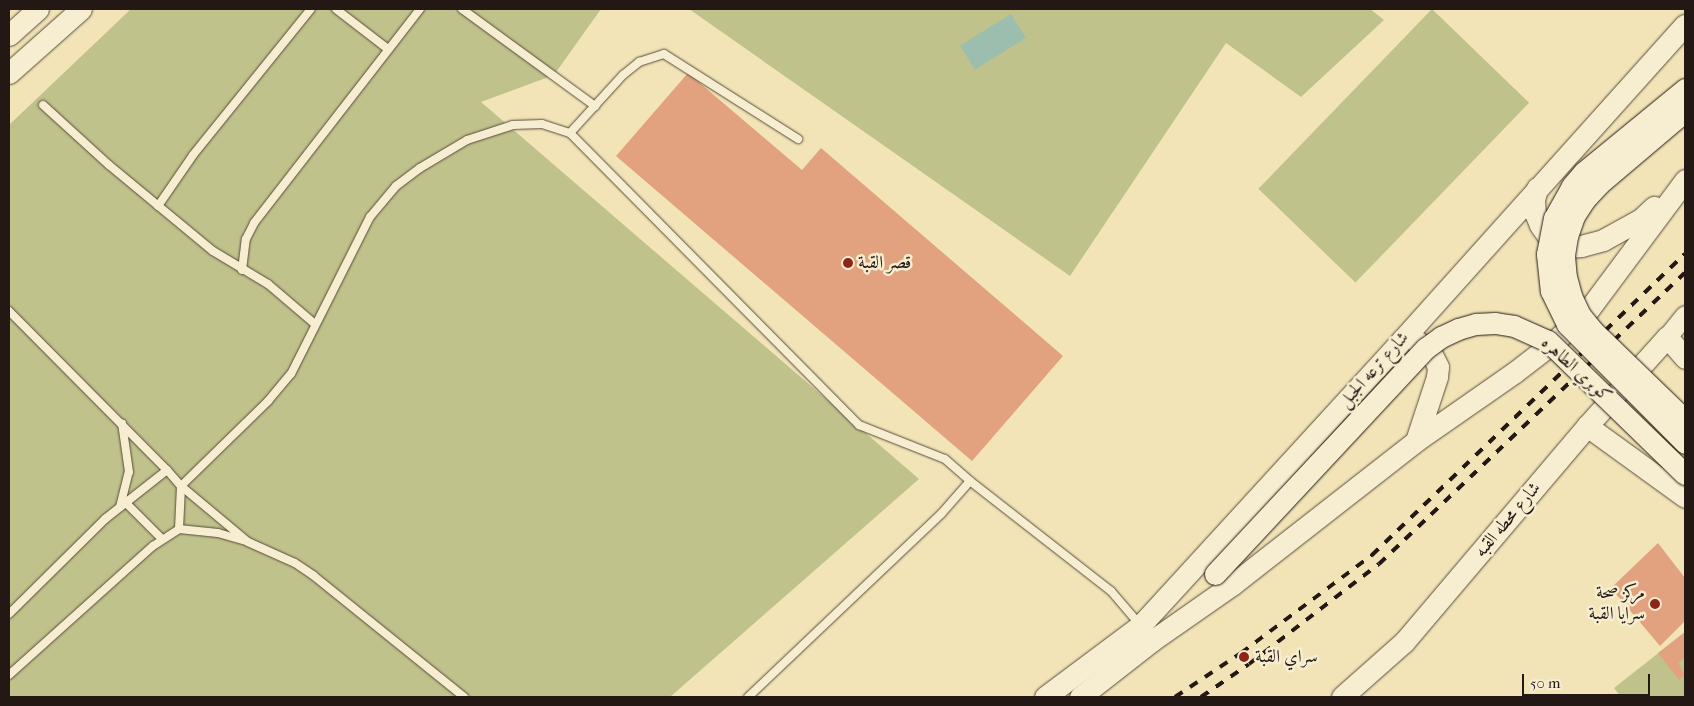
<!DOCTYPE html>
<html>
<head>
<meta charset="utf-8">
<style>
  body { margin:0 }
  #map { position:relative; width:1694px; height:706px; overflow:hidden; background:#f2e4b6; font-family:"IM FELL French Canon",Amiri,serif }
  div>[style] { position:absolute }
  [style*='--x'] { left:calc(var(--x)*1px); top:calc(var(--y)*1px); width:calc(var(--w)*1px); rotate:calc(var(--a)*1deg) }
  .green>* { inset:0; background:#bfc28b; transform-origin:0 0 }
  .water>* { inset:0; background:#9bbeaf; transform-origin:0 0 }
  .building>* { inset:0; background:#e2a17f }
  .roads { filter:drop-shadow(0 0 1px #584b3c) drop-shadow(0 0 1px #584b3c) }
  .service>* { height:8px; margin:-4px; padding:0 4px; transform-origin:4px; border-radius:4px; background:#f7edd0 }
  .tertiary>* { height:19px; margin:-9.5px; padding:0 9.5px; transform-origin:9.5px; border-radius:9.5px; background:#f7edd0 }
  .secondary>* { height:21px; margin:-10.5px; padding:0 10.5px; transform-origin:10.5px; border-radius:10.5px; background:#f7edd0 }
  .rail>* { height:4px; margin-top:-2px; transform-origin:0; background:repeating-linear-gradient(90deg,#241814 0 9px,transparent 0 18px) }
  .bridges { filter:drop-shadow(0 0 1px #241814) drop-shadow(0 0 1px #241814) }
  .secondary-bridge>* { height:21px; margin:-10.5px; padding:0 10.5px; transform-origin:10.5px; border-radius:10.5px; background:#f7edd0 }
  .dots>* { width:14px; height:14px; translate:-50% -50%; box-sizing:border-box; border:2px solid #f7edd0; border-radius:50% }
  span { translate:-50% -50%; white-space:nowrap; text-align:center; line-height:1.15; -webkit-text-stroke:5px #f7edd0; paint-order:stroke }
  .poi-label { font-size:18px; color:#241814 }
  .left { translate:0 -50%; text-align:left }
  .right { translate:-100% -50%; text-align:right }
  .street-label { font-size:18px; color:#241814 }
  .frame { position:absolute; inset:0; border:10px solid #241814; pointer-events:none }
  .scale { position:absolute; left:1522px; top:674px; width:128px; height:22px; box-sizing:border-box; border:2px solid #241814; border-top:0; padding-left:6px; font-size:15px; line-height:18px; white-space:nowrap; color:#241814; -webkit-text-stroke:4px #f7edd0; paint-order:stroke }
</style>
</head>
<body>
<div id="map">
  <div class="green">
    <div style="clip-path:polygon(131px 9px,601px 9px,554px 75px,481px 102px,919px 479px,670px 697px,9px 697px,9px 125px)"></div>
    <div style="clip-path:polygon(689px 9px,1370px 9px,1384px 20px,1301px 97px,1226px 43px,1070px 276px)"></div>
    <div style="left:1432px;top:9px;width:135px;height:250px;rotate:44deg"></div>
    <div style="clip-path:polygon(1685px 632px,1685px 697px,1621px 697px,1614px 688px)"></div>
  </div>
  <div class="water">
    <div style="left:1011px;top:14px;width:28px;height:60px;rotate:58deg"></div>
  </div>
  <div class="building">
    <div style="clip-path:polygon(688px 73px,802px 170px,821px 148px,1063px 356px,972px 461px,616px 156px)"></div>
    <div style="clip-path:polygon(1658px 543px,1685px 578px,1685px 621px,1660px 646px,1611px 588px)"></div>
    <div style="clip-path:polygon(1685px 632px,1685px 657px,1678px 663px,1685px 675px,1679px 680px,1658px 653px)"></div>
  </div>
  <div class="roads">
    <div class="service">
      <div style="--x:336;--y:9;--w:66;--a:37.6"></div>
      <div style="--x:462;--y:9;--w:165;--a:36.1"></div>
      <div style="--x:43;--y:105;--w:89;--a:42.3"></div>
      <div style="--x:109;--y:165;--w:135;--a:39.6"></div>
      <div style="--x:213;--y:251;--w:64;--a:31"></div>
      <div style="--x:268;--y:284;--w:62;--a:40.4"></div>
      <div style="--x:570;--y:133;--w:79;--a:-47.6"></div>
      <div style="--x:623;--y:75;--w:21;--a:-39"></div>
      <div style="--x:639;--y:62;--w:26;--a:-18"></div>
      <div style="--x:664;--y:54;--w:159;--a:32.4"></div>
      <div style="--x:158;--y:206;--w:62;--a:-55.5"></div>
      <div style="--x:193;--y:155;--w:188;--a:-51.1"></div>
      <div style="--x:242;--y:270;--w:31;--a:-83"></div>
      <div style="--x:246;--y:239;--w:18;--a:-63"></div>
      <div style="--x:254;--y:223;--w:271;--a:-52.2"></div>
      <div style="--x:9;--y:311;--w:224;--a:45.2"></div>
      <div style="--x:167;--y:470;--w:21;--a:49"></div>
      <div style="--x:181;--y:486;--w:87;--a:39.9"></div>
      <div style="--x:248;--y:542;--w:51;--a:24.1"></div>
      <div style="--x:295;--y:563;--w:23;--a:34"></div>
      <div style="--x:314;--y:576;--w:193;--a:38.9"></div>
      <div style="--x:970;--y:481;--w:179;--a:38"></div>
      <div style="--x:1111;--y:591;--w:45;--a:49.5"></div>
      <div style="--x:125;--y:502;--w:52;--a:45"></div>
      <div style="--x:120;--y:507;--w:36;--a:-76"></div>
      <div style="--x:129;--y:472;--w:49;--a:-98.1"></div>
      <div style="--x:179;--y:529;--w:43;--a:-87.3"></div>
      <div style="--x:181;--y:486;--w:122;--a:-44.3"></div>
      <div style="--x:268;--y:401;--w:35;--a:-50"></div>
      <div style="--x:291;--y:374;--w:176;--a:-63.3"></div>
      <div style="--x:370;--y:217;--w:40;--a:-50"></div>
      <div style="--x:396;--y:186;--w:30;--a:-37"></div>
      <div style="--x:420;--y:168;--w:55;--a:-30.8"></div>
      <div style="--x:467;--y:140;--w:48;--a:-18.1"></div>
      <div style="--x:513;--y:125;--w:29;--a:-2"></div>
      <div style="--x:542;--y:124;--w:29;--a:18"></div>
      <div style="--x:570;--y:133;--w:411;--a:45.3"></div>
      <div style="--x:859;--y:425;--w:92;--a:21.6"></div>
      <div style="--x:945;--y:459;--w:33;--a:41"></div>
      <div style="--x:970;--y:481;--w:44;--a:131.3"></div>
      <div style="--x:941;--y:514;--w:266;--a:136.5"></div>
      <div style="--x:9;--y:614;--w:135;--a:-44.7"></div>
      <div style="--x:105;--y:519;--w:79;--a:-38.3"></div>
      <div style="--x:9;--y:675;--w:193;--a:-41.9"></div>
      <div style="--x:153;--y:546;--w:31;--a:-33"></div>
      <div style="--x:179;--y:529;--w:39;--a:6"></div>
      <div style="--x:218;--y:533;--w:29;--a:16"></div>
    </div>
    <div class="tertiary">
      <div style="--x:1667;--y:337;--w:28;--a:-51"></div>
    </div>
    <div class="secondary">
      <div style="--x:9;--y:35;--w:39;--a:-42"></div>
      <div style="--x:9;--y:73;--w:96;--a:-41.6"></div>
      <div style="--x:1537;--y:188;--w:12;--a:104"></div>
      <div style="--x:1534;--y:200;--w:13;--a:86"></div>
      <div style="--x:1535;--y:213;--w:13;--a:67"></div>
      <div style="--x:1540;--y:225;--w:12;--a:55"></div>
      <div style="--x:1547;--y:235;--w:13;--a:32"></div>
      <div style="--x:1558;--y:242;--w:13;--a:23"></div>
      <div style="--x:1570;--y:247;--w:11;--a:-5"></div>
      <div style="--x:1581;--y:246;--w:23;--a:-15"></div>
      <div style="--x:1603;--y:240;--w:43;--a:-28.9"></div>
      <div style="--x:1641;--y:219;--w:18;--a:-43"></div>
      <div style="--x:1413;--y:339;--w:19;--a:32"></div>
      <div style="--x:1429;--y:349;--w:20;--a:63"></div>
      <div style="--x:1438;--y:367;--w:10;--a:96"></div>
      <div style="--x:1437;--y:377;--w:67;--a:108.2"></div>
      <div style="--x:1587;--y:426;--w:121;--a:35.9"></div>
      <div style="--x:1045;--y:697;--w:119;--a:-36.8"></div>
      <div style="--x:1140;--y:626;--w:389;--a:-47.5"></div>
      <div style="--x:1403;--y:339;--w:422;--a:-48.1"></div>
      <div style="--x:1080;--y:697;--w:93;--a:-38"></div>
      <div style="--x:1153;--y:640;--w:98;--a:-35"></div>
      <div style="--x:1233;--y:584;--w:232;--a:-38"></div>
      <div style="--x:1416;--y:441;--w:121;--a:-34.9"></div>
      <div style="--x:1515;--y:372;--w:49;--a:-37.6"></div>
      <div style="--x:1554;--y:342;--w:48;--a:-43.3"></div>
      <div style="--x:1589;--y:309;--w:161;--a:-53.3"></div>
      <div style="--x:1342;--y:697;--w:83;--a:-41.6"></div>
      <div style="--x:1404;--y:642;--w:283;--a:-49.7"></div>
      <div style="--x:1587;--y:426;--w:120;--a:-48"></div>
      <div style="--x:1667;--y:337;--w:28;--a:49"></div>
    </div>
  </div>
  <div class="rail">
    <div style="--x:1175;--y:697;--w:79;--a:-33.7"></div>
    <div style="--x:1241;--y:653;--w:164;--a:-36.8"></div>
    <div style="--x:1372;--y:555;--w:434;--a:-43.9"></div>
    <div style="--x:1201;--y:697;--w:58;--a:-34.5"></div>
    <div style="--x:1249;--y:664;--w:164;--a:-37.6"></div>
    <div style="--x:1379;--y:564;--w:422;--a:-43.6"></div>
  </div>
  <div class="bridges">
    <div class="secondary-bridge">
      <div style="--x:1685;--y:89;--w:131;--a:140.6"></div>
      <div style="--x:1584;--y:172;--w:18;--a:131"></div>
      <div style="--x:1572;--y:186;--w:37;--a:119"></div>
      <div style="--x:1554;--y:218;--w:37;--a:101"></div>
      <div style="--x:1547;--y:254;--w:37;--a:84"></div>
      <div style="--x:1551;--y:291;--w:37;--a:64"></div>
      <div style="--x:1567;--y:324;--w:168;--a:45.2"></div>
      <div style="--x:1685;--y:111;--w:113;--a:139.7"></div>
      <div style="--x:1599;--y:184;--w:21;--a:133"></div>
      <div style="--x:1585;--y:199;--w:20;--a:123"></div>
      <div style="--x:1574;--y:216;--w:21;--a:109"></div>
      <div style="--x:1567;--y:236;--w:20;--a:99"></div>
      <div style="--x:1564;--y:256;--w:21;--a:85"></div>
      <div style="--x:1566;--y:277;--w:20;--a:75"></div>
      <div style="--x:1571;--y:296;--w:21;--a:65"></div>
      <div style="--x:1580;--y:315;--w:21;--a:51"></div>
      <div style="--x:1593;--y:331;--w:128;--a:44.1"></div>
      <div style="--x:1215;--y:574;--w:309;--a:-47"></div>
      <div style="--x:1426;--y:348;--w:19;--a:-36"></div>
      <div style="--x:1441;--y:337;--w:19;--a:-25"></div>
      <div style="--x:1458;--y:329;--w:19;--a:-16"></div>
      <div style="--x:1476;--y:324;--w:19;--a:-3"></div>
      <div style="--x:1495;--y:323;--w:19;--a:9"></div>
      <div style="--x:1514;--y:326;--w:37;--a:24"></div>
      <div style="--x:1548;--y:341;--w:191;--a:44.2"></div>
    </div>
  </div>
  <div class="dots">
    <div style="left:848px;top:263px;background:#8f2418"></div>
    <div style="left:1655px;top:604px;background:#8f2418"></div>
    <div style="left:1244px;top:657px;background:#8f2418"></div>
  </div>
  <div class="poi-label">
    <span class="left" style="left:858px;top:263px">قصر القبة</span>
    <span class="right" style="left:1645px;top:604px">مركز صحة<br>سرايا القبة</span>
    <span class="left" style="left:1255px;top:657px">سراي القبة</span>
  </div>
  <div class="street-label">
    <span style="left:1374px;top:370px;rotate:-48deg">شارع ترعه الجبل</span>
    <span style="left:1576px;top:370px;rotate:42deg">كوبري الطاهره</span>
    <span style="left:1508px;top:520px;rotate:-50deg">شارع محطه القبه</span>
  </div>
  <div class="frame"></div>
  <div class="scale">50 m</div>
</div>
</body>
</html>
